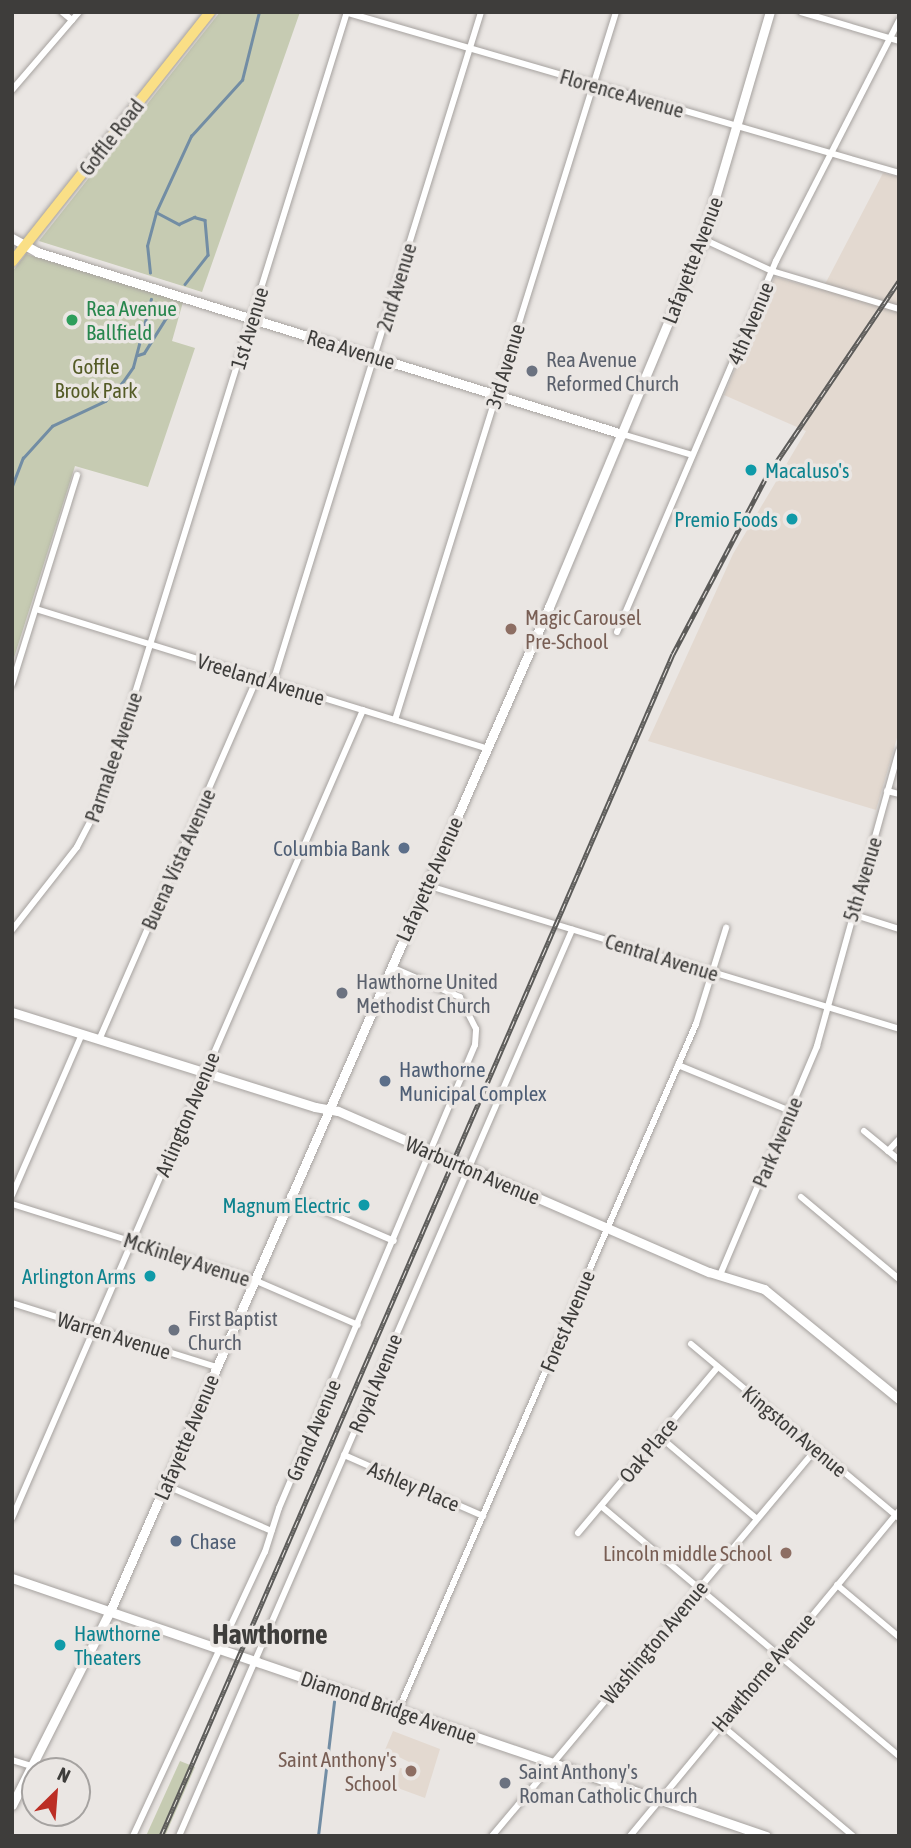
<!DOCTYPE html>
<html>
<head>
<meta charset="utf-8">
<style>
  body { margin:0 }
  #map { position:relative; width:911px; height:1848px; overflow:hidden; background:#eae6e3; font-family:"Asap Condensed",sans-serif }
  div>[style] { position:absolute }
  [style*='--x'] { left:calc(var(--x)*1px); top:calc(var(--y)*1px); width:calc(var(--w)*1px); rotate:calc(var(--a)*1deg) }
  .built>* { inset:0; background:#e3d9d0 }
  .green>* { inset:0; background:#c6cbb2 }
  .stream>* { height:2.5px; margin:-1.25px; padding:0 1.25px; transform-origin:1.25px; border-radius:1.25px; background:#728da4 }
  .roads { filter:drop-shadow(0 0 2px #a6a29f) drop-shadow(0 0 2px #a6a29f) }
  .street>* { height:6px; margin:-3px; padding:0 3px; transform-origin:3px; border-radius:3px; background:#fff }
  .secondary>* { height:9px; margin:-4.5px; padding:0 4.5px; transform-origin:4.5px; border-radius:4.5px; background:#fff }
  .primary>* { height:10px; margin:-5px; padding:0 5px; transform-origin:5px; border-radius:5px; background:#fadf86 }
  .rail>* { height:5px; margin-top:-2.5px; transform-origin:0; background:repeating-linear-gradient(90deg,#eae6e3 0 8px,#5c5b59 0 16px); box-sizing:border-box; border-block:2px solid #5c5b59 }
  .dots>* { width:19px; height:19px; translate:-50% -50%; box-sizing:border-box; border:4px solid #eae6e3; border-radius:50% }
  span { translate:-50% -50%; white-space:nowrap; text-align:center; line-height:1.15; -webkit-text-stroke:7px #eae6e3; paint-order:stroke }
  .street-label { font-size:21px; color:#3e3d3b }
  .leisure-label { font-size:21px; color:#27864d }
  .left { translate:0 -50%; text-align:left }
  .worship-label { font-size:21px; color:#5b616d }
  .park-label { font-size:21px; color:#545b26 }
  .culture-label { font-size:21px; color:#0d838f }
  .right { translate:-100% -50%; text-align:right }
  .education-label { font-size:21px; color:#785e54 }
  .service-label { font-size:21px; color:#4e5e75 }
  .district-label { font-size:28px; color:#3e3d3b; font-weight:700 }
  .frame { position:absolute; inset:0; border:14px solid #3e3d3b; pointer-events:none }
  .north { position:absolute; left:21px; top:1757px; width:70px; height:70px; box-sizing:border-box; background:#eae6e3; border:2px solid #a5a2a0; border-radius:50%; rotate:25deg; font-size:19px; font-weight:700; line-height:28px; text-align:center; color:#3e3d3b }
  .north::after { content:''; display:block; margin:auto; width:24px; height:32px; background:#bc2e25; clip-path:polygon(50% 0,100% 100%,50% 72%,0 100%) }
</style>
</head>
<body>
<div id="map">
  <div class="built">
    <div style="clip-path:polygon(883px 173px,899px 177px,899px 731px,876px 810px,648px 741px,733px 554px,806px 431px,724px 395px,775px 277px,822px 290px)"></div>
    <div style="clip-path:polygon(393px 1731px,440px 1749px,425px 1798px,395px 1787px,400px 1768px,405px 1769px,409px 1762px,385px 1750px)"></div>
  </div>
  <div class="green">
    <div style="clip-path:polygon(220px 12px,300px 12px,202px 292px,39px 241px)"></div>
    <div style="clip-path:polygon(26px 254px,183px 302px,172px 341px,195px 348px,148px 487px,75px 466px,12px 664px,12px 272px)"></div>
    <div style="clip-path:polygon(180px 1761px,195px 1767px,165px 1836px,146px 1836px)"></div>
  </div>
  <div class="stream">
    <div style="--x:156;--y:212;--w:26;--a:28"></div>
    <div style="--x:179;--y:224;--w:17;--a:-25"></div>
    <div style="--x:194;--y:217;--w:11;--a:15"></div>
    <div style="--x:205;--y:220;--w:35;--a:85"></div>
    <div style="--x:208;--y:255;--w:37;--a:128"></div>
    <div style="--x:150;--y:273;--w:27;--a:-96"></div>
    <div style="--x:147;--y:246;--w:35;--a:-75"></div>
    <div style="--x:156;--y:212;--w:84;--a:-65.3"></div>
    <div style="--x:191;--y:136;--w:76;--a:-47.7"></div>
    <div style="--x:242;--y:80;--w:70;--a:-76"></div>
    <div style="--x:138;--y:355;--w:6;--a:-18"></div>
    <div style="--x:144;--y:353;--w:57;--a:-58"></div>
    <div style="--x:12;--y:486;--w:30;--a:-69"></div>
    <div style="--x:23;--y:458;--w:43;--a:-47.8"></div>
    <div style="--x:52;--y:426;--w:59;--a:-25.3"></div>
    <div style="--x:105;--y:401;--w:25;--a:-47"></div>
    <div style="--x:122;--y:383;--w:19;--a:-55"></div>
    <div style="--x:133;--y:367;--w:70;--a:-75.2"></div>
    <div style="--x:318;--y:1836;--w:135;--a:-83.2"></div>
  </div>
  <div class="roads">
    <div class="street">
      <div style="--x:62;--y:12;--w:13;--a:39"></div>
      <div style="--x:345;--y:12;--w:577;--a:16.2"></div>
      <div style="--x:801;--y:12;--w:102;--a:16.5"></div>
      <div style="--x:12;--y:90;--w:103;--a:-49.3"></div>
      <div style="--x:703;--y:239;--w:76;--a:24.9"></div>
      <div style="--x:772;--y:271;--w:133;--a:16.7"></div>
      <div style="--x:622;--y:434;--w:73;--a:16.7"></div>
      <div style="--x:36;--y:609;--w:472;--a:17.2"></div>
      <div style="--x:617;--y:632;--w:404;--a:-66.8"></div>
      <div style="--x:776;--y:261;--w:270;--a:-62.9"></div>
      <div style="--x:273;--y:682;--w:702;--a:-72.75"></div>
      <div style="--x:12;--y:684;--w:219;--a:-72.7"></div>
      <div style="--x:395;--y:720;--w:742;--a:-72.66"></div>
      <div style="--x:887;--y:791;--w:12;--a:14"></div>
      <div style="--x:426;--y:885;--w:494;--a:16.9"></div>
      <div style="--x:852;--y:914;--w:49;--a:17.7"></div>
      <div style="--x:12;--y:930;--w:105;--a:-51.9"></div>
      <div style="--x:77;--y:847;--w:54;--a:-62.5"></div>
      <div style="--x:102;--y:799;--w:824;--a:-72.71"></div>
      <div style="--x:99;--y:1040;--w:395;--a:-66.4"></div>
      <div style="--x:678;--y:1065;--w:121;--a:22.3"></div>
      <div style="--x:864;--y:1131;--w:45;--a:39.6"></div>
      <div style="--x:888;--y:1151;--w:16;--a:-47"></div>
      <div style="--x:12;--y:1195;--w:176;--a:-66.5"></div>
      <div style="--x:290;--y:1196;--w:113;--a:23.4"></div>
      <div style="--x:801;--y:1197;--w:128;--a:39.9"></div>
      <div style="--x:12;--y:1204;--w:254;--a:17.4"></div>
      <div style="--x:254;--y:1280;--w:113;--a:23.4"></div>
      <div style="--x:720;--y:1275;--w:249;--a:-67"></div>
      <div style="--x:817;--y:1046;--w:306;--a:-74.5"></div>
      <div style="--x:12;--y:1303;--w:214;--a:17.4"></div>
      <div style="--x:691;--y:1344;--w:271;--a:39.9"></div>
      <div style="--x:659;--y:1436;--w:128;--a:40.3"></div>
      <div style="--x:344;--y:1455;--w:152;--a:23.7"></div>
      <div style="--x:165;--y:1485;--w:116;--a:23.3"></div>
      <div style="--x:601;--y:1506;--w:389;--a:40"></div>
      <div style="--x:12;--y:1518;--w:881;--a:-66.52"></div>
      <div style="--x:578;--y:1533;--w:217;--a:-49.9"></div>
      <div style="--x:837;--y:1585;--w:81;--a:40"></div>
      <div style="--x:398;--y:1711;--w:749;--a:-66.55"></div>
      <div style="--x:696;--y:1024;--w:101;--a:-72.6"></div>
      <div style="--x:720;--y:1724;--w:174;--a:40.1"></div>
      <div style="--x:12;--y:1760;--w:21;--a:17"></div>
      <div style="--x:133;--y:1836;--w:313;--a:-65.1"></div>
      <div style="--x:265;--y:1552;--w:46;--a:-72.3"></div>
      <div style="--x:279;--y:1508;--w:503;--a:-67.06"></div>
      <div style="--x:475;--y:1045;--w:16;--a:-86"></div>
      <div style="--x:476;--y:1029;--w:36;--a:-117"></div>
      <div style="--x:460;--y:997;--w:75;--a:-156.5"></div>
      <div style="--x:179;--y:1836;--w:988;--a:-66.55"></div>
      <div style="--x:492;--y:1836;--w:505;--a:-50.06"></div>
      <div style="--x:630;--y:1836;--w:422;--a:-50.4"></div>
    </div>
    <div class="secondary">
      <div style="--x:12;--y:238;--w:29;--a:29"></div>
      <div style="--x:37;--y:252;--w:613;--a:17.28"></div>
      <div style="--x:12;--y:1012;--w:318;--a:17.4"></div>
      <div style="--x:315;--y:1107;--w:23;--a:10"></div>
      <div style="--x:338;--y:1111;--w:404;--a:23.5"></div>
      <div style="--x:709;--y:1272;--w:58;--a:17.2"></div>
      <div style="--x:764;--y:1289;--w:174;--a:39.2"></div>
      <div style="--x:12;--y:1578;--w:797;--a:18.89"></div>
      <div style="--x:12;--y:1805;--w:220;--a:-63.2"></div>
      <div style="--x:111;--y:1609;--w:1094;--a:-66.39"></div>
      <div style="--x:549;--y:607;--w:399;--a:-67.3"></div>
      <div style="--x:703;--y:239;--w:237;--a:-73.6"></div>
    </div>
    <div class="primary">
      <div style="--x:12;--y:262;--w:319;--a:-51.6"></div>
    </div>
  </div>
  <div class="rail">
    <div style="--x:161;--y:1836;--w:1288;--a:-66.58"></div>
    <div style="--x:673;--y:654;--w:201;--a:-62.2"></div>
    <div style="--x:767;--y:476;--w:235;--a:-55.9"></div>
  </div>
  <div class="dots">
    <div style="left:72px;top:320px;background:#2e9e5b"></div>
    <div style="left:532px;top:371px;background:#6b7280"></div>
    <div style="left:751px;top:470px;background:#0f9aa8"></div>
    <div style="left:792px;top:519px;background:#0f9aa8"></div>
    <div style="left:511px;top:629px;background:#8d6e63"></div>
    <div style="left:404px;top:848px;background:#5c6f8a"></div>
    <div style="left:342px;top:993px;background:#6b7280"></div>
    <div style="left:385px;top:1081px;background:#5c6f8a"></div>
    <div style="left:364px;top:1205px;background:#0f9aa8"></div>
    <div style="left:150px;top:1276px;background:#0f9aa8"></div>
    <div style="left:174px;top:1330px;background:#6b7280"></div>
    <div style="left:176px;top:1541px;background:#5c6f8a"></div>
    <div style="left:786px;top:1553px;background:#8d6e63"></div>
    <div style="left:60px;top:1645px;background:#0f9aa8"></div>
    <div style="left:411px;top:1771px;background:#8d6e63"></div>
    <div style="left:505px;top:1783px;background:#6b7280"></div>
  </div>
  <div class="street-label">
    <span style="left:622px;top:93px;rotate:16deg">Florence Avenue</span>
    <span style="left:111px;top:137px;rotate:-52deg">Goffle Road</span>
    <span style="left:692px;top:260px;rotate:-69deg">Lafayette Avenue</span>
    <span style="left:396px;top:287px;rotate:-73deg">2nd Avenue</span>
    <span style="left:750px;top:323px;rotate:-67deg">4th Avenue</span>
    <span style="left:249px;top:328px;rotate:-73deg">1st Avenue</span>
    <span style="left:351px;top:349px;rotate:17deg">Rea Avenue</span>
    <span style="left:505px;top:366px;rotate:-73deg">3rd Avenue</span>
    <span style="left:261px;top:679px;rotate:17deg">Vreeland Avenue</span>
    <span style="left:113px;top:757px;rotate:-71deg">Parmalee Avenue</span>
    <span style="left:178px;top:859px;rotate:-66deg">Buena Vista Avenue</span>
    <span style="left:429px;top:879px;rotate:-66deg">Lafayette Avenue</span>
    <span style="left:862px;top:879px;rotate:-73deg">5th Avenue</span>
    <span style="left:662px;top:957px;rotate:17deg">Central Avenue</span>
    <span style="left:187px;top:1114px;rotate:-67deg">Arlington Avenue</span>
    <span style="left:777px;top:1142px;rotate:-67deg">Park Avenue</span>
    <span style="left:473px;top:1170px;rotate:23deg">Warburton Avenue</span>
    <span style="left:187px;top:1259px;rotate:18deg">McKinley Avenue</span>
    <span style="left:567px;top:1321px;rotate:-67deg">Forest Avenue</span>
    <span style="left:114px;top:1335px;rotate:17deg">Warren Avenue</span>
    <span style="left:375px;top:1383px;rotate:-67deg">Royal Avenue</span>
    <span style="left:313px;top:1430px;rotate:-67deg">Grand Avenue</span>
    <span style="left:795px;top:1431px;rotate:40deg">Kingston Avenue</span>
    <span style="left:186px;top:1437px;rotate:-67deg">Lafayette Avenue</span>
    <span style="left:648px;top:1450px;rotate:-50deg">Oak Place</span>
    <span style="left:414px;top:1486px;rotate:23deg">Ashley Place</span>
    <span style="left:654px;top:1642px;rotate:-50deg">Washington Avenue</span>
    <span style="left:763px;top:1672px;rotate:-50deg">Hawthorne Avenue</span>
    <span style="left:389px;top:1707px;rotate:19deg">Diamond Bridge Avenue</span>
  </div>
  <div class="leisure-label">
    <span class="left" style="left:86px;top:320px">Rea Avenue<br>Ballfield</span>
  </div>
  <div class="worship-label">
    <span class="left" style="left:546px;top:371px">Rea Avenue<br>Reformed Church</span>
    <span class="left" style="left:356px;top:993px">Hawthorne United<br>Methodist Church</span>
    <span class="left" style="left:188px;top:1330px">First Baptist<br>Church</span>
    <span class="left" style="left:519px;top:1783px">Saint Anthony's<br>Roman Catholic Church</span>
  </div>
  <div class="park-label">
    <span style="left:96px;top:378px">Goffle<br>Brook Park</span>
  </div>
  <div class="culture-label">
    <span class="left" style="left:765px;top:470px">Macaluso's</span>
    <span class="right" style="left:778px;top:519px">Premio Foods</span>
    <span class="right" style="left:350px;top:1205px">Magnum Electric</span>
    <span class="right" style="left:136px;top:1276px">Arlington Arms</span>
    <span class="left" style="left:74px;top:1645px">Hawthorne<br>Theaters</span>
  </div>
  <div class="education-label">
    <span class="left" style="left:525px;top:629px">Magic Carousel<br>Pre-School</span>
    <span class="right" style="left:772px;top:1553px">Lincoln middle School</span>
    <span class="right" style="left:397px;top:1771px">Saint Anthony's<br>School</span>
  </div>
  <div class="service-label">
    <span class="right" style="left:390px;top:848px">Columbia Bank</span>
    <span class="left" style="left:399px;top:1081px">Hawthorne<br>Municipal Complex</span>
    <span class="left" style="left:190px;top:1541px">Chase</span>
  </div>
  <div class="district-label">
    <span style="left:270px;top:1634px">Hawthorne</span>
  </div>
  <div class="frame"></div>
  <div class="north">N</div>
</div>
</body>
</html>
